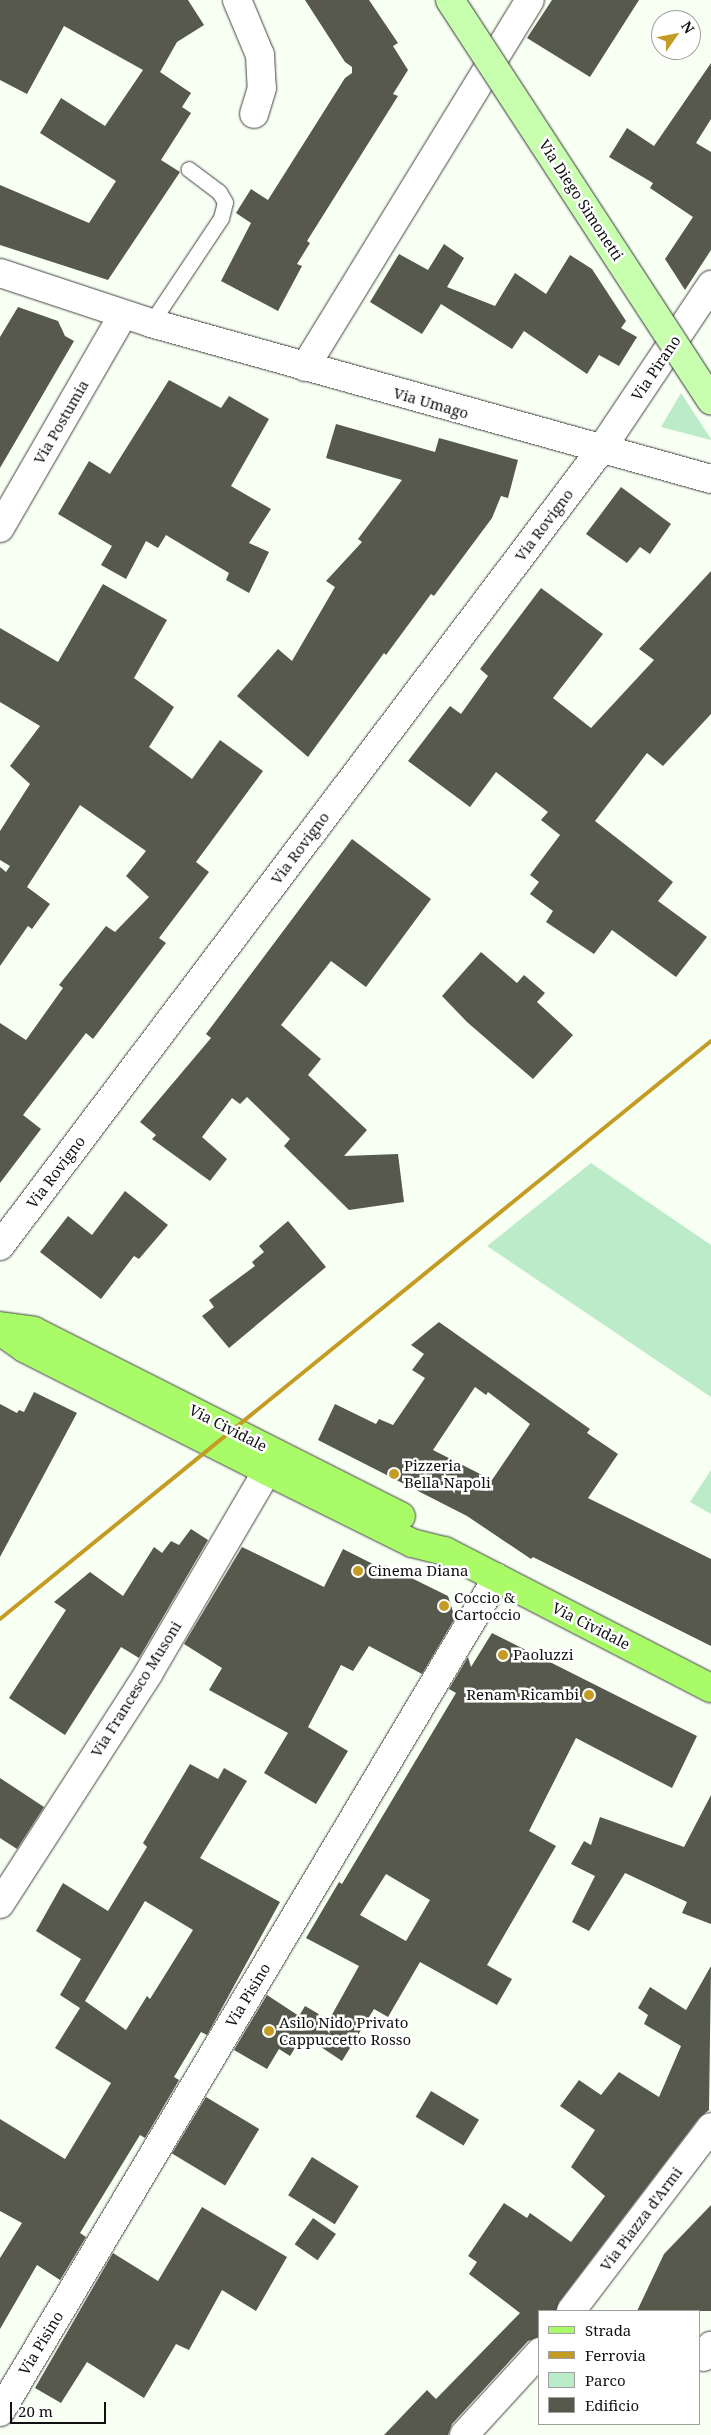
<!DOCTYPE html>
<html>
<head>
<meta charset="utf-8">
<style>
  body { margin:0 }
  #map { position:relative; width:711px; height:2435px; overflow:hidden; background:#f8fff3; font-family:"Noto Serif",serif }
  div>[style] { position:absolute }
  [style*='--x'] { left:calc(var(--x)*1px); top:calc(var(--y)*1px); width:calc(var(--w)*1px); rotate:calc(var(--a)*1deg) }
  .green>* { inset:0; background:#bbebc8 }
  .building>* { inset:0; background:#56594c; transform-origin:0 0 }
  .roads { filter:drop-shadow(0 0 1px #434343) drop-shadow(0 0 1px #434343) }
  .service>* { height:15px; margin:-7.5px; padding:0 7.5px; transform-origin:7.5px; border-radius:7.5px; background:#fff }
  .minor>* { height:28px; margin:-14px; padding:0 14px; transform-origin:14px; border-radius:14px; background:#fff }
  .primary>* { height:28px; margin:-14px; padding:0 14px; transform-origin:14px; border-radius:14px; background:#a9fb67 }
  .rail>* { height:4px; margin:-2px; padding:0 2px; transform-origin:2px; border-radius:2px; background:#c49c24 }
  .bridges { filter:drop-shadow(0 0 1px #323232) drop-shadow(0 0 1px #323232) }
  .secondary-bridge>* { height:28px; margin:-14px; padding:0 14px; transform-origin:14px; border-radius:14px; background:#c7ffae }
  .dots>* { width:14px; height:14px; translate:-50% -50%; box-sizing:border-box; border:2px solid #fff; border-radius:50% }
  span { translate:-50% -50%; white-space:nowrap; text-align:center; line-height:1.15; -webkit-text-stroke:5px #fff; paint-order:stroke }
  .street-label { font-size:15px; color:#101010 }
  .poi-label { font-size:15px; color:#101010 }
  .left { translate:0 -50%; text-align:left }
  .right { translate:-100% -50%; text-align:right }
  .legend { position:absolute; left:538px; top:2310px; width:162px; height:115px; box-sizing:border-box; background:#fff; border:1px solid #9f9f9f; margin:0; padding:6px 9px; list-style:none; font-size:15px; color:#101010 }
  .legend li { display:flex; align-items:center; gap:10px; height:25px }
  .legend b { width:25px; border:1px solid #9f9f9f }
  .north { position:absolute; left:651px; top:10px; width:50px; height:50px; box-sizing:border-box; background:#fff; border:1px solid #9f9f9f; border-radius:50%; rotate:57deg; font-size:14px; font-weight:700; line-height:20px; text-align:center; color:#101010 }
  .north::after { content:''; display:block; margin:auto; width:18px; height:22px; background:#c49c24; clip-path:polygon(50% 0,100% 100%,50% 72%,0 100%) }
  .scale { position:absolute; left:10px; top:2402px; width:96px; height:22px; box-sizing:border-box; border:2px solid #101010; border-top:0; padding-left:6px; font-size:15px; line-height:18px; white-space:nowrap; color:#101010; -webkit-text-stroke:4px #fff; paint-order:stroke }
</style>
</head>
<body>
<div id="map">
  <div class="green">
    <div style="clip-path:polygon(681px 393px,711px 439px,711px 440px,661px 427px)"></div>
    <div style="clip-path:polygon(591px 1163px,711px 1245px,711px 1397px,487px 1246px)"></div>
    <div style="clip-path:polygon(711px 1470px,711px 1514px,690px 1502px)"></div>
  </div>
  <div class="building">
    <div style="clip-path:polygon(0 0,188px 0,204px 25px,177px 42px,160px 72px,191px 93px,182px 107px,191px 113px,161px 160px,180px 172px,108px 280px,0 245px,0 185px,89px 223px,116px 181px,40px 133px,61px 98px,105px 126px,143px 70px,64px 26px,27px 94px,0 80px)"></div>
    <div style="clip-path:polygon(305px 0,369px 0,398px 43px,393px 46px,408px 70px,393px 94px,398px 96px,307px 241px,310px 243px,297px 264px,302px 266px,278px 311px,221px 281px,251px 223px,236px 213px,251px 189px,268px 200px,345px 78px,352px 73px,352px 67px,345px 62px)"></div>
    <div style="clip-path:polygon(552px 0,639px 0,590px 77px,527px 38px)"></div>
    <div style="clip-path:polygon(711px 63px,711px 119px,696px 143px,711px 152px,711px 250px,685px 290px,665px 259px,693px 217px,650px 188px,653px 183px,609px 157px,627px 128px,654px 146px)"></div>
    <div style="clip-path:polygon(444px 244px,464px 258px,447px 287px,495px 306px,515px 273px,546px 294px,570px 255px,592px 269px,626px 321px,621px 328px,637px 337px,619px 366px,599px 355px,587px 374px,524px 331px,512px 349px,441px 304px,422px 334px,370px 302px,399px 254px,428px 270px)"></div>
    <div style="clip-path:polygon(18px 307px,58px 321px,65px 336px,74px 341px,0 468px,0 337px)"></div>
    <div style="clip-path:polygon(169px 380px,221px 408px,229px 396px,269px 419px,231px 486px,271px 509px,249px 543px,269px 552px,249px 593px,226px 580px,229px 573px,166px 535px,158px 548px,146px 541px,126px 579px,101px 565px,112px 546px,58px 514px,89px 461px,110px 474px)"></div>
    <div style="clip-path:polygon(336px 424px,435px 452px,439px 438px,518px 460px,508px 498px,501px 496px,492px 518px,434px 596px,431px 594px,386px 655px,384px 653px,308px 757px,237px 696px,278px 649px,292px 661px,335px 587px,326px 581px,362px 542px,358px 539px,402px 480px,326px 458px)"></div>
    <div style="clip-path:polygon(621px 487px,671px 524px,650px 554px,640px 547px,627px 563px,586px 534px)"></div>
    <div style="clip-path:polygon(711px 571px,711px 714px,663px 766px,647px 753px,595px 821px,673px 882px,658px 901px,707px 937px,676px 977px,612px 930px,594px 954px,546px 922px,553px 911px,530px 894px,539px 882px,530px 875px,560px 835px,541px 820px,548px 812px,496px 772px,470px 807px,408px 761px,450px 706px,461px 714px,488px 676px,480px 669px,541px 588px,603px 634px,553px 698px,591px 728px,654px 660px,639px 649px)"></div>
    <div style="clip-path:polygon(103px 584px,167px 620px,134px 678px,174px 707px,149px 747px,192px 779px,220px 740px,263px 771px,196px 862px,209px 872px,159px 938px,166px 943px,93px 1039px,86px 1033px,23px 1115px,41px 1129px,0 1183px,0 1023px,26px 1040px,63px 988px,59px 985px,106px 926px,115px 932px,149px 897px,126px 876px,146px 851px,80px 805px,27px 887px,50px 904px,32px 929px,28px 926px,0 966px,0 867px,6px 872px,10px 866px,0 860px,0 831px,30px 784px,10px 766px,40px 726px,0 702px,0 628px,58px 662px)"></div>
    <div style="clip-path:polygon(352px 839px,431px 899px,366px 987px,331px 961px,281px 1025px,321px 1059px,308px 1075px,367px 1130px,344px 1156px,398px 1154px,404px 1202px,349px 1210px,284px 1146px,290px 1139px,247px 1097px,240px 1104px,232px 1098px,202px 1137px,227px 1159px,210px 1181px,152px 1139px,156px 1135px,140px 1122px,211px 1038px,206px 1034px)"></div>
    <div style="clip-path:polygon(481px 952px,517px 983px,524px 975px,545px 993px,537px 1002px,573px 1035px,533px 1079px,467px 1022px,442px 996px)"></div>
    <div style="clip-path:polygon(125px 1191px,168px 1225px,139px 1259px,134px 1256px,101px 1299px,40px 1252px,68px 1216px,92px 1235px)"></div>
    <div style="clip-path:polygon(288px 1221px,326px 1267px,229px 1348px,202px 1316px,214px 1307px,209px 1300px,255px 1266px,252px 1262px,264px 1252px,259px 1246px)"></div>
    <div style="clip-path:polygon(evenodd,439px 1322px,590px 1429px,587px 1433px,618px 1454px,588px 1498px,711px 1559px,711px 1646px,533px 1557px,531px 1559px,467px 1516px,318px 1440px,335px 1404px,376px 1424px,379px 1419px,393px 1425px,425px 1378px,412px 1370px,424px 1354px,411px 1345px,439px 1322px,475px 1387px,486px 1395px,488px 1392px,530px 1424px,492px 1480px,433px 1450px,475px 1387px)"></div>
    <div style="clip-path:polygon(34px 1392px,77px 1413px,0 1557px,0 1404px,17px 1413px,19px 1410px,24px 1412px)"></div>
    <div style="clip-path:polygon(191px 1529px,208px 1540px,139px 1658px,121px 1647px,65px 1735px,9px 1698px,66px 1610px,54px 1602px,90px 1572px,123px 1596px,154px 1547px,162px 1553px,171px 1541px,179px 1545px)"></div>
    <div style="clip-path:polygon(242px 1547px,324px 1587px,343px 1549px,383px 1569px,385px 1565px,448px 1596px,455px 1618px,422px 1674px,369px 1646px,353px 1671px,341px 1665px,308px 1727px,348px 1751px,316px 1804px,264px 1773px,288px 1733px,209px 1690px,222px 1668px,184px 1644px)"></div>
    <div style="clip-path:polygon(evenodd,492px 1633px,697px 1736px,672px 1788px,576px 1738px,529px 1831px,556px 1846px,487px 1965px,512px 1979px,497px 2005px,420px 1962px,388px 2017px,374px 2009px,342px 2061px,303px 2035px,290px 2056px,279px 2049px,267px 2069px,234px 2050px,267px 1995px,299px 2016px,305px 2006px,329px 2020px,359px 1966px,306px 1938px,339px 1882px,342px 1884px,456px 1693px,449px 1689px,468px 1657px,471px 1667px,492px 1633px,386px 1874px,430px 1900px,406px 1941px,360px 1915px,386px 1874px)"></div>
    <div style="clip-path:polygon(evenodd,190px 1764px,218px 1779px,224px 1768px,247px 1781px,200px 1858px,280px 1902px,207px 2035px,201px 2032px,174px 2077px,179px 2080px,145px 2138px,140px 2135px,80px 2233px,86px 2237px,60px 2280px,37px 2265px,0 2329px,0 2258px,22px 2223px,0 2211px,0 2119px,65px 2159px,111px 2083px,55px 2048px,80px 2008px,60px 1995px,81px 1959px,36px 1931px,63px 1883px,108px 1911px,147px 1847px,143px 1843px,190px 1764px,145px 1901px,193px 1930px,150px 1999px,147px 1996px,126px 2030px,85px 2001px,145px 1901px)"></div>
    <div style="clip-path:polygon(0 1778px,44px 1807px,17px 1849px,0 1838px)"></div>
    <div style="clip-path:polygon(711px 1795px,711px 1924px,682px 1913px,687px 1902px,625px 1873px,589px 1931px,572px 1922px,595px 1876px,571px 1864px,584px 1841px,591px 1845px,600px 1817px,684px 1847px)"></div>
    <div style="clip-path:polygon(711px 1966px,709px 2110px,699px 2118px,559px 2302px,556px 2311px,540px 2311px,540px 2337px,528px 2341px,452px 2424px,448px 2435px,384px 2435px,427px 2390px,436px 2399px,520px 2313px,469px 2274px,477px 2262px,468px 2256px,504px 2203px,527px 2218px,530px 2213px,571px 2242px,605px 2196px,571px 2167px,595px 2130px,560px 2106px,579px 2080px,601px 2095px,619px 2072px,659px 2097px,681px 2046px,644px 2024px,648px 2015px,638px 2008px,650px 1987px,686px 2010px)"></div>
    <div style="left:431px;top:2091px;width:56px;height:30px;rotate:31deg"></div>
    <div style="left:206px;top:2097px;width:62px;height:66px;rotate:31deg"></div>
    <div style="left:312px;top:2157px;width:55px;height:45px;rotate:32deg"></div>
    <div style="clip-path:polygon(711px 2205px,711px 2311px,637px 2311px,664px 2254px)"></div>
    <div style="clip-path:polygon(202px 2207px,287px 2257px,256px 2311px,222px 2290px,189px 2350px,176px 2344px,144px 2398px,87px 2362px,61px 2403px,35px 2388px,113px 2253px,158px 2281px)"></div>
    <div style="left:313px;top:2218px;width:28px;height:32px;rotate:35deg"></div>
  </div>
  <div class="roads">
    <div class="service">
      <div style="--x:151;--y:323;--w:126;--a:-56.3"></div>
      <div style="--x:221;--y:218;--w:16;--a:-76"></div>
      <div style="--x:225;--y:202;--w:12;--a:-121"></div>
      <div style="--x:219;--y:192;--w:38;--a:-143"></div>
    </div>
    <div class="minor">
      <div style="--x:237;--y:0;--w:60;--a:67.3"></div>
      <div style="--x:260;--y:55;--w:33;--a:87"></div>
      <div style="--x:262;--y:88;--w:27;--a:107"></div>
      <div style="--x:0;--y:273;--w:159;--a:18.3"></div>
      <div style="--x:151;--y:323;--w:581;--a:15.57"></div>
      <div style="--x:305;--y:367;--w:430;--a:-58.5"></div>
      <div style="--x:0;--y:528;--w:246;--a:-60"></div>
      <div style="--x:0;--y:1246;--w:996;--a:-52.96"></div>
      <div style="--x:600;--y:451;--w:200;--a:-56.2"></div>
      <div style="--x:0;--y:1904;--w:274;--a:-57.2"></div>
      <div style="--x:148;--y:1674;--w:235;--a:-59.6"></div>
      <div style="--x:571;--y:2311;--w:231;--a:-52.7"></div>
      <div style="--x:703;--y:2357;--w:14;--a:-54"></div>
      <div style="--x:0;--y:2412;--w:971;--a:-59.21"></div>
      <div style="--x:464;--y:2435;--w:113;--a:-47.5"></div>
    </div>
    <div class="primary">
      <div style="--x:0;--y:1326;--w:34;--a:8"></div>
      <div style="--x:34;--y:1331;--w:411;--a:26.8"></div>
      <div style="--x:0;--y:1331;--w:29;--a:35"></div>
      <div style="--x:24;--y:1348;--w:272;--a:26.8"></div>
      <div style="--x:267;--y:1471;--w:162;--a:26.4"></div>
      <div style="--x:412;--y:1543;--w:34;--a:14"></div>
      <div style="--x:445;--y:1551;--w:299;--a:27.3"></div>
    </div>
  </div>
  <div class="rail">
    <div style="--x:0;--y:1619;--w:916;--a:-39.11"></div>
  </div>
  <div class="bridges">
    <div class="secondary-bridge">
      <div style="--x:450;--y:0;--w:478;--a:56.9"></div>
    </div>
  </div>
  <div class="dots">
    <div style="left:394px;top:1474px;background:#c49c24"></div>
    <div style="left:358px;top:1571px;background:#c49c24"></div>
    <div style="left:444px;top:1606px;background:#c49c24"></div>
    <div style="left:503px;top:1655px;background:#c49c24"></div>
    <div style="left:589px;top:1695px;background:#c49c24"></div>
    <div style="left:269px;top:2031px;background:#c49c24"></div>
  </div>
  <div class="street-label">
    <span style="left:581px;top:200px;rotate:57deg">Via Diego Simonetti</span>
    <span style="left:656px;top:368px;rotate:-56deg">Via Pirano</span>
    <span style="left:431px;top:403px;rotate:16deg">Via Umago</span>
    <span style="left:61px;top:422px;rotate:-60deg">Via Postumia</span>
    <span style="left:544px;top:525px;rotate:-53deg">Via Rovigno</span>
    <span style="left:300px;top:848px;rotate:-53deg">Via Rovigno</span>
    <span style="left:56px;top:1172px;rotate:-53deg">Via Rovigno</span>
    <span style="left:228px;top:1428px;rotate:27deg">Via Cividale</span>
    <span style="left:591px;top:1626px;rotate:27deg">Via Cividale</span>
    <span style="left:136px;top:1689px;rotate:-58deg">Via Francesco Musoni</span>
    <span style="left:248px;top:1995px;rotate:-59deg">Via Pisino</span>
    <span style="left:641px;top:2219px;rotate:-53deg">Via Piazza d'Armi</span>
    <span style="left:41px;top:2343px;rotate:-59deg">Via Pisino</span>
  </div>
  <div class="poi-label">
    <span class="left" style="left:404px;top:1474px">Pizzeria<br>Bella Napoli</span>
    <span class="left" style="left:368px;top:1571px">Cinema Diana</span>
    <span class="left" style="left:454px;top:1606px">Coccio &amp;<br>Cartoccio</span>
    <span class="left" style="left:513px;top:1655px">Paoluzzi</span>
    <span class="right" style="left:579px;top:1695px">Renam Ricambi</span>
    <span class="left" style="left:279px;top:2031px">Asilo Nido Privato<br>Cappuccetto Rosso</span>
  </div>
  <ul class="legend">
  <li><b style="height:6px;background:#a9fb67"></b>Strada</li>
  <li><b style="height:6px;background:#c49c24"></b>Ferrovia</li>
  <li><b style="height:14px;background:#bbebc8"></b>Parco</li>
  <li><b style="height:14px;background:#56594c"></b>Edificio</li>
  </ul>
  <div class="north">N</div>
  <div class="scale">20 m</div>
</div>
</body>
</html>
